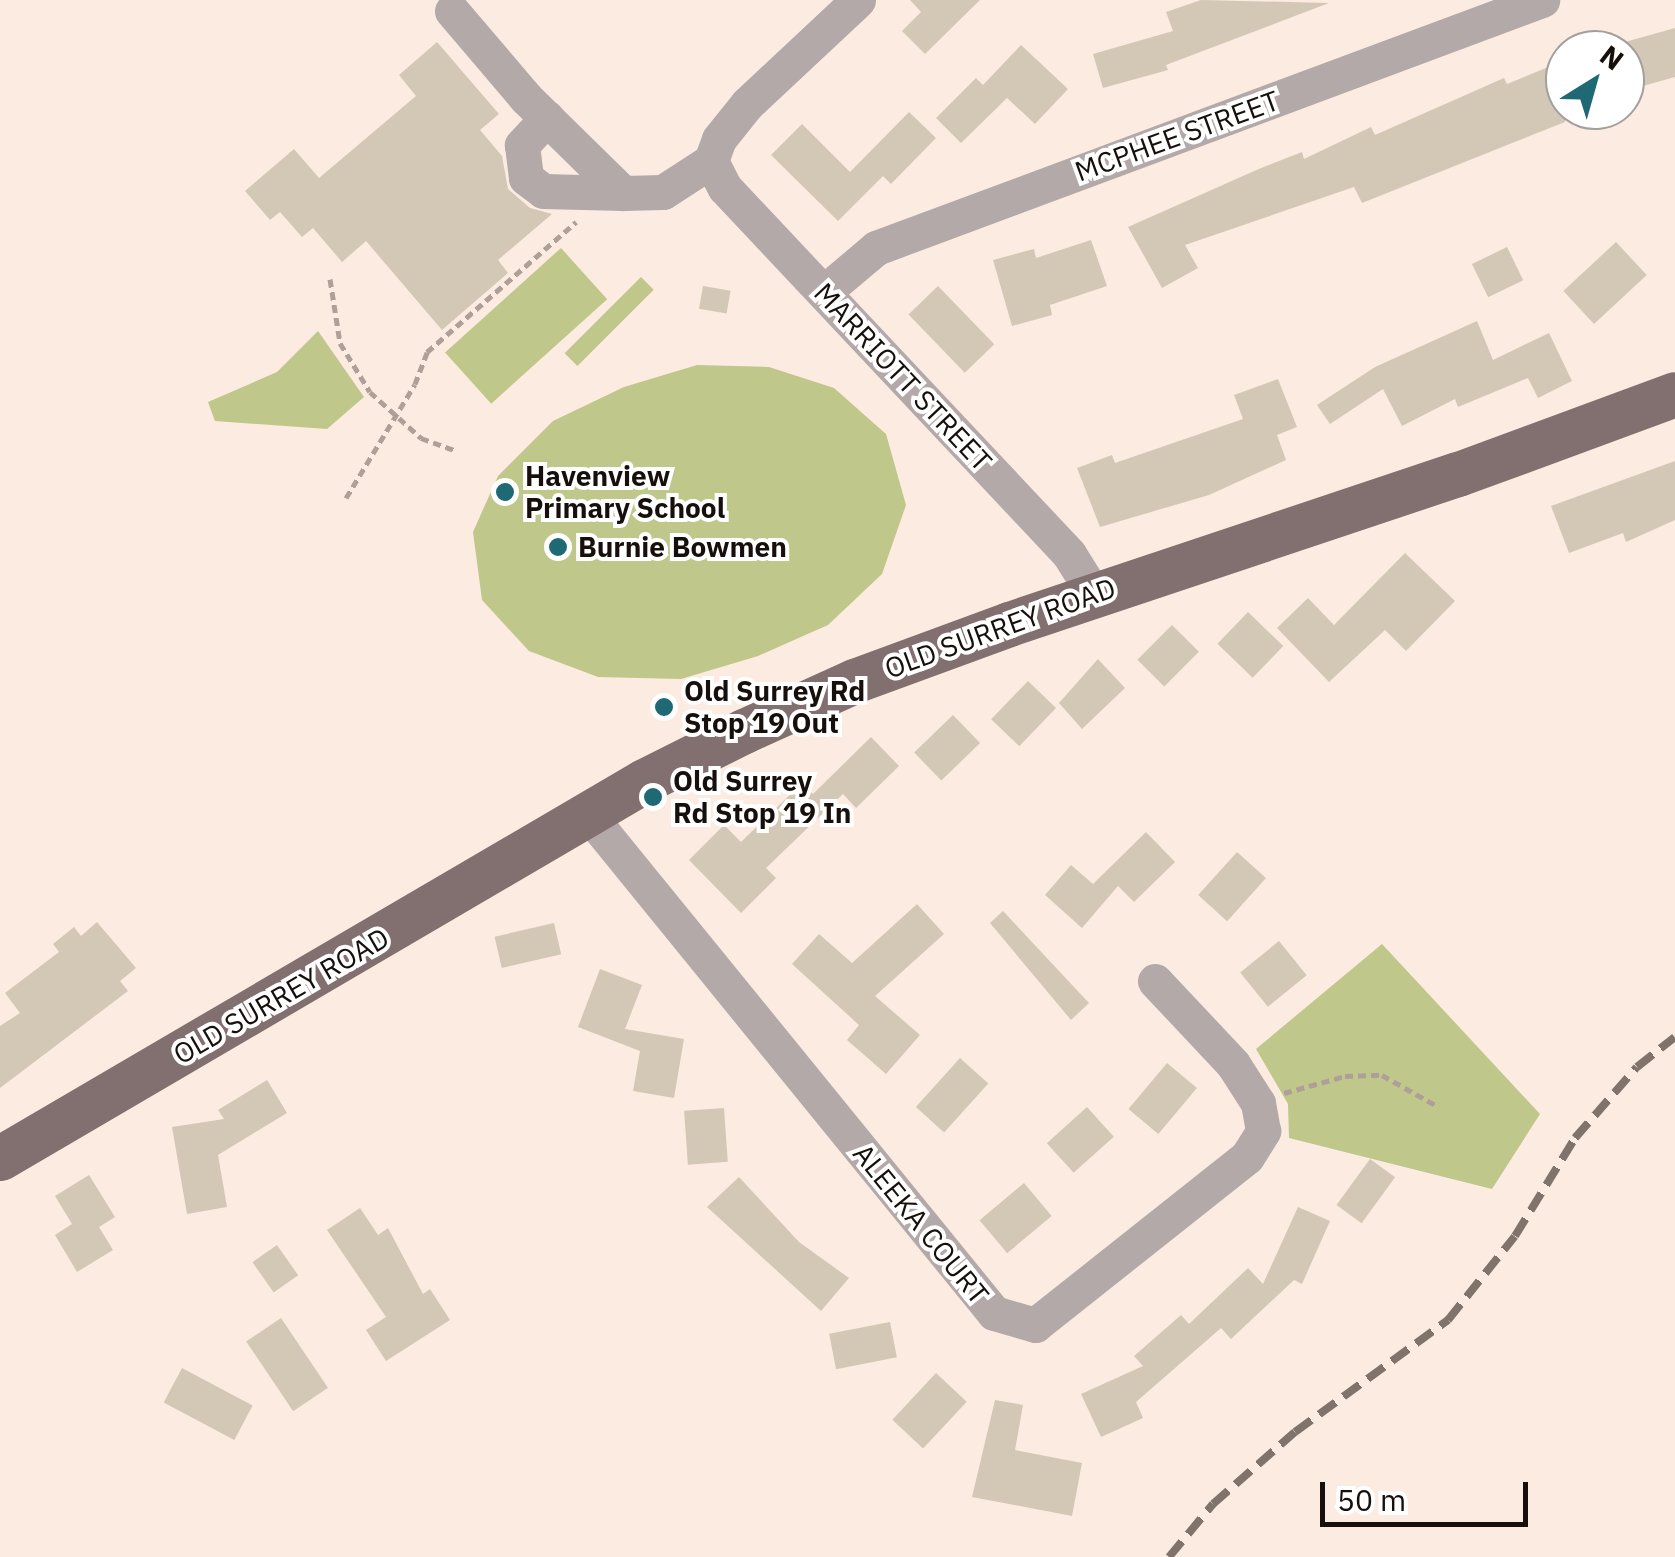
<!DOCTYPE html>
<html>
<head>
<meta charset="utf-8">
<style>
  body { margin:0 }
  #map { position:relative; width:1675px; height:1557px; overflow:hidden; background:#fcebe1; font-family:"IBM Plex Sans",sans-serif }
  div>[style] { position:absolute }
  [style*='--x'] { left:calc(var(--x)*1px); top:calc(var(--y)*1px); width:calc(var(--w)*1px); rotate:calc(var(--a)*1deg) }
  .green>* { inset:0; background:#bfc78a; transform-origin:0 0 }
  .building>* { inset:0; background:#d3c8b5; transform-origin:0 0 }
  .path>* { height:5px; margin-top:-2.5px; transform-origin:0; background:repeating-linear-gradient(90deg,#aea098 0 8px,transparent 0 13px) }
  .minor>* { height:35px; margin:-17.5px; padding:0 17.5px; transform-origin:17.5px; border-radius:17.5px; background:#b4a9a9 }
  .major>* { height:45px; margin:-22.5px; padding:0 22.5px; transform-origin:22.5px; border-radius:22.5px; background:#826f6f }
  .rail>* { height:8px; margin-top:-4px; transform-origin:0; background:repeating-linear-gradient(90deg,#7f736c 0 20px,transparent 0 30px) }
  .dots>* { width:28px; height:28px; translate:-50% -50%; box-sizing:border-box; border:5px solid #fff; border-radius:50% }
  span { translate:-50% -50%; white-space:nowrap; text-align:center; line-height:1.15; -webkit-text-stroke:8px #fff; paint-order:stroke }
  .street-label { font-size:28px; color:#160f0b }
  .poi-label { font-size:28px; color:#160f0b; font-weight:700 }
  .left { translate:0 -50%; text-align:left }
  .north { position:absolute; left:1545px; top:30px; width:100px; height:100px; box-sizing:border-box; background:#fff; border:2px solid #a29f9d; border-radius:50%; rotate:37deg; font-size:28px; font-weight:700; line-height:40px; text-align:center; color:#160f0b }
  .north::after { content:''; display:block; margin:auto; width:35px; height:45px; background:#1f6974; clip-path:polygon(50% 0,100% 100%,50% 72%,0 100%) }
  .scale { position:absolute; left:1320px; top:1482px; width:208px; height:45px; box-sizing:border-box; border:5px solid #160f0b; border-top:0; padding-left:12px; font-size:30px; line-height:35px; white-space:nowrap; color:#160f0b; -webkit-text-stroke:8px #fff; paint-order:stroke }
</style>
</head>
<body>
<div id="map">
  <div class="green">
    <div style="left:561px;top:248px;width:69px;height:156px;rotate:48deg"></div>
    <div style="left:641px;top:277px;width:18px;height:108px;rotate:45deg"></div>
    <div style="clip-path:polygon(318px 331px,364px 397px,327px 429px,215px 421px,208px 402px,277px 372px)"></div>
    <div style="clip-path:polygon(697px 365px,769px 367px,834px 388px,886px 434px,906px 505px,882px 574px,828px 625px,758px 656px,681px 679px,598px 677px,529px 651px,482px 600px,473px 532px,498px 476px,553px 421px,624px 387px)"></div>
    <div style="clip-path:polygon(1382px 944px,1540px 1114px,1492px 1189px,1289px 1138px,1288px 1104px,1256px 1049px)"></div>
  </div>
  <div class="building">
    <div style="clip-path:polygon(910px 0,980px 0,925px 54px,902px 31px,921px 12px)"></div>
    <div style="clip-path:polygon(1201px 0,1329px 3px,1166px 65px,1168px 70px,1103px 88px,1093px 54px,1173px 31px,1166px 12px)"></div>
    <div style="clip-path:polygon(1675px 28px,1675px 77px,1625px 91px,1625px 42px)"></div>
    <div style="clip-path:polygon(437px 42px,499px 114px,480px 130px,502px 156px,508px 189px,530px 208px,552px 214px,498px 260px,508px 273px,442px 330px,366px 241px,342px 262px,313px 228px,302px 237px,280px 212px,270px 220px,245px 191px,294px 149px,319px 178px,416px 96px,399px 75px)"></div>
    <div style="clip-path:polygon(1021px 45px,1068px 89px,1035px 124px,1007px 98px,961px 143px,936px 118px,976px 78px,983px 85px)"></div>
    <div style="clip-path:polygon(1565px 60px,1565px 122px,1362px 203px,1354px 187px,1185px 245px,1198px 268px,1162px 288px,1128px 227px,1261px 168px,1302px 152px,1304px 159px,1371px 127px,1375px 135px,1504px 78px,1507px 84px)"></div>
    <div style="clip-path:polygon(909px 112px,936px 138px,891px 184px,883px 176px,838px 221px,771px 155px,802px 124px,850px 172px)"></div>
    <div style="clip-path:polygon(1091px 240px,1107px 286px,1050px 305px,1052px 315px,1012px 326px,993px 260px,1034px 249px,1036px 258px)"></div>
    <div style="left:1616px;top:242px;width:45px;height:72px;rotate:47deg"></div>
    <div style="left:1507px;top:247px;width:37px;height:39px;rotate:64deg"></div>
    <div style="left:703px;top:286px;width:28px;height:23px;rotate:10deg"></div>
    <div style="left:938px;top:286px;width:81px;height:41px;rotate:46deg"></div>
    <div style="clip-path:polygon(1477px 321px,1493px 360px,1549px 333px,1572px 381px,1538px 398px,1528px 378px,1458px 407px,1455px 399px,1402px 426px,1383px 389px,1330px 424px,1317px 405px,1375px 367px)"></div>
    <div style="clip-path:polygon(1278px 379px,1297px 427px,1277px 435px,1286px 460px,1209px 495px,1100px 527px,1077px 468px,1112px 455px,1115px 463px,1243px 419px,1234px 395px)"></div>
    <div style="clip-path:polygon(1675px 461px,1675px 520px,1626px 542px,1623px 533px,1569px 553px,1551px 506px)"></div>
    <div style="clip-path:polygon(1405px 553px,1455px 601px,1406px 651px,1385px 630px,1329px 682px,1277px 628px,1308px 598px,1334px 625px)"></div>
    <div style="left:1248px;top:612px;width:49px;height:44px;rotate:44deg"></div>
    <div style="left:1172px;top:625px;width:38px;height:49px;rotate:45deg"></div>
    <div style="clip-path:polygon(1098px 659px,1125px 688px,1082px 729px,1059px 703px)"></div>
    <div style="left:1028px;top:681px;width:39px;height:53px;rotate:44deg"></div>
    <div style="left:953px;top:715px;width:39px;height:54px;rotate:46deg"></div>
    <div style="clip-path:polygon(871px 737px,899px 766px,856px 808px,843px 794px,766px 868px,776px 878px,741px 913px,689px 860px,724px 825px,741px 842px,802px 783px,813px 794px)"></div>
    <div style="clip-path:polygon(1146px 832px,1175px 862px,1134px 902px,1118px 886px,1082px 928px,1045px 895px,1071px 865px,1093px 884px)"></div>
    <div style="left:1237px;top:852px;width:39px;height:58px;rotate:42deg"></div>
    <div style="clip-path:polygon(917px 904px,944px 934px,875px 996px,920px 1035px,886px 1074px,847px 1040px,859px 1025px,792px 964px,819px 934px,852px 963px)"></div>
    <div style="clip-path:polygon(1003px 911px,1089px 1003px,1071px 1020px,990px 923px)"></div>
    <div style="clip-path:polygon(97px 922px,136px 968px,120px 981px,128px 991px,0 1088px,0 1026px,20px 1013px,5px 993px,59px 952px,53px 944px,74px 927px,81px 936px)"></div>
    <div style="left:554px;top:923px;width:32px;height:61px;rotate:77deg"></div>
    <div style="left:1279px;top:941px;width:44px;height:50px;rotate:51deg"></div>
    <div style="clip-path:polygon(600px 969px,642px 985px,625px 1029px,684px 1039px,674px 1098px,633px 1091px,640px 1051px,578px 1027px)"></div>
    <div style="left:960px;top:1058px;width:38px;height:66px;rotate:42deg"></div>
    <div style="left:1167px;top:1063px;width:39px;height:60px;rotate:40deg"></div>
    <div style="clip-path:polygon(267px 1080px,287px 1113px,218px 1155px,227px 1207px,187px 1214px,172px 1127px,224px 1119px,218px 1110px)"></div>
    <div style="left:1087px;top:1107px;width:40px;height:54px;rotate:48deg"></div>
    <div style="left:724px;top:1108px;width:54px;height:40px;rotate:86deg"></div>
    <div style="left:1370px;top:1159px;width:31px;height:57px;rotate:36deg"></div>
    <div style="clip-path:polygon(89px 1175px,115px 1217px,99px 1227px,113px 1250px,77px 1272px,55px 1235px,72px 1224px,55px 1196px)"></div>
    <div style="clip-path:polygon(739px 1177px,799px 1242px,849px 1278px,821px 1311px,707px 1207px)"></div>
    <div style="left:1024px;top:1183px;width:43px;height:58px;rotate:50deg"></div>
    <div style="clip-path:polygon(1298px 1207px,1330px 1221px,1302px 1284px,1294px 1280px,1231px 1339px,1221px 1328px,1136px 1402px,1143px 1418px,1101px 1437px,1081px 1394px,1143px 1366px,1134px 1356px,1181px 1315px,1189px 1324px,1248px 1268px,1263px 1284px)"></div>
    <div style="clip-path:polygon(360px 1208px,378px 1235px,388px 1228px,423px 1294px,430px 1289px,450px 1320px,386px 1361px,366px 1330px,386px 1317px,327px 1230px)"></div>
    <div style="left:277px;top:1245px;width:37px;height:30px;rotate:55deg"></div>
    <div style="left:281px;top:1318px;width:84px;height:42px;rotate:56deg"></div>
    <div style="left:890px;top:1322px;width:36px;height:62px;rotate:79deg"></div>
    <div style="left:182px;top:1368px;width:80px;height:39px;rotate:28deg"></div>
    <div style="left:936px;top:1373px;width:42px;height:64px;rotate:43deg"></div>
    <div style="clip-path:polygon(995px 1400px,1023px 1405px,1015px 1450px,1082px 1463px,1072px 1516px,972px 1497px)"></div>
  </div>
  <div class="path">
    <div style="--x:330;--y:279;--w:65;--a:81.1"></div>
    <div style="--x:340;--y:343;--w:57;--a:58.5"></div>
    <div style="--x:370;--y:392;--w:69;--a:42"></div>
    <div style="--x:421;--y:438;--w:37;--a:20"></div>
    <div style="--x:346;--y:498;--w:133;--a:-58.8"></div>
    <div style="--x:415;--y:384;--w:34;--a:-69"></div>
    <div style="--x:427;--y:352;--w:198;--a:-41.1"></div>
    <div style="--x:1284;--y:1093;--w:63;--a:-15.6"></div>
    <div style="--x:1345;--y:1076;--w:37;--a:-2"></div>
    <div style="--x:1382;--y:1075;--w:65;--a:29.3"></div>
  </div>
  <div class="minor">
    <div style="--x:452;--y:11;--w:114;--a:49.6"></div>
    <div style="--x:526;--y:98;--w:136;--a:44.4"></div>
    <div style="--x:623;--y:193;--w:40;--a:-1.4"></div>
    <div style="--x:663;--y:192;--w:57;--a:-32.9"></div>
    <div style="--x:547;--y:118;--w:37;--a:133"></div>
    <div style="--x:522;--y:145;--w:33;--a:83"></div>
    <div style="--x:526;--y:178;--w:21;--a:37"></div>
    <div style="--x:543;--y:191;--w:80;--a:1.4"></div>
    <div style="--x:711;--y:161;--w:30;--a:63"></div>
    <div style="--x:725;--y:188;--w:502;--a:46.77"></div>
    <div style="--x:1069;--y:554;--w:47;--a:58"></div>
    <div style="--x:711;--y:161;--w:23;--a:-70"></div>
    <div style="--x:719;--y:139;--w:45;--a:-51.3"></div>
    <div style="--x:747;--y:104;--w:152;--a:-43.1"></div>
    <div style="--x:824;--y:292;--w:68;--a:-40.2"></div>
    <div style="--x:876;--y:248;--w:711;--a:-20.42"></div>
    <div style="--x:588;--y:814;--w:643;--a:50.87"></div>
    <div style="--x:994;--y:1313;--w:43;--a:16.3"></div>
    <div style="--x:1035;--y:1325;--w:270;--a:-38.4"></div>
    <div style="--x:1247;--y:1157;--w:31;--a:-58"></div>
    <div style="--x:1263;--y:1131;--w:28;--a:-100"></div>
    <div style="--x:1258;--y:1103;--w:46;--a:-122.7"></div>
    <div style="--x:1233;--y:1064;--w:114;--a:-133.2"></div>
  </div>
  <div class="major">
    <div style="--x:0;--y:1158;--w:746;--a:-30.34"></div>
    <div style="--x:644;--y:781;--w:112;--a:-26.6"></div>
    <div style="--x:744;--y:731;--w:121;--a:-24.4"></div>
    <div style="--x:854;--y:681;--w:165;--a:-20.2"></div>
    <div style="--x:1009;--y:624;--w:473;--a:-18.5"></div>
    <div style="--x:1458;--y:474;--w:231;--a:-20.2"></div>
  </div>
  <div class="rail">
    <div style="--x:1169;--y:1557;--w:69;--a:-50.3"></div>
    <div style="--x:1213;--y:1504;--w:109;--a:-41.3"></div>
    <div style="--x:1295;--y:1432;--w:190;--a:-36.2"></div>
    <div style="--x:1448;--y:1320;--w:107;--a:-51.4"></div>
    <div style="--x:1515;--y:1236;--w:115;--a:-58.5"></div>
    <div style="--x:1575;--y:1138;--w:94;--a:-48.9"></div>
    <div style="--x:1637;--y:1067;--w:48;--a:-38.3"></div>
  </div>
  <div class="dots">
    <div style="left:505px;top:492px;background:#1f6974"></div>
    <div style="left:558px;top:547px;background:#1f6974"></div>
    <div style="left:664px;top:707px;background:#1f6974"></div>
    <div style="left:653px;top:797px;background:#1f6974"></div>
  </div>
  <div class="street-label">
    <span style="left:1177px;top:136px;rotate:-20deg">MCPHEE STREET</span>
    <span style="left:903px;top:377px;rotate:47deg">MARRIOTT STREET</span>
    <span style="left:1000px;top:628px;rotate:-20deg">OLD SURREY ROAD</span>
    <span style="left:281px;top:996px;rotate:-30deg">OLD SURREY ROAD</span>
    <span style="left:921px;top:1224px;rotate:51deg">ALEEKA COURT</span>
  </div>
  <div class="poi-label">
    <span class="left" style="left:525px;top:492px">Havenview<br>Primary School</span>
    <span class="left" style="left:578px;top:547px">Burnie Bowmen</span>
    <span class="left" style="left:684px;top:707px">Old Surrey Rd<br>Stop 19 Out</span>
    <span class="left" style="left:673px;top:797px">Old Surrey<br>Rd Stop 19 In</span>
  </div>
  <div class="north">N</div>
  <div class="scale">50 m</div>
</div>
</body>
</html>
